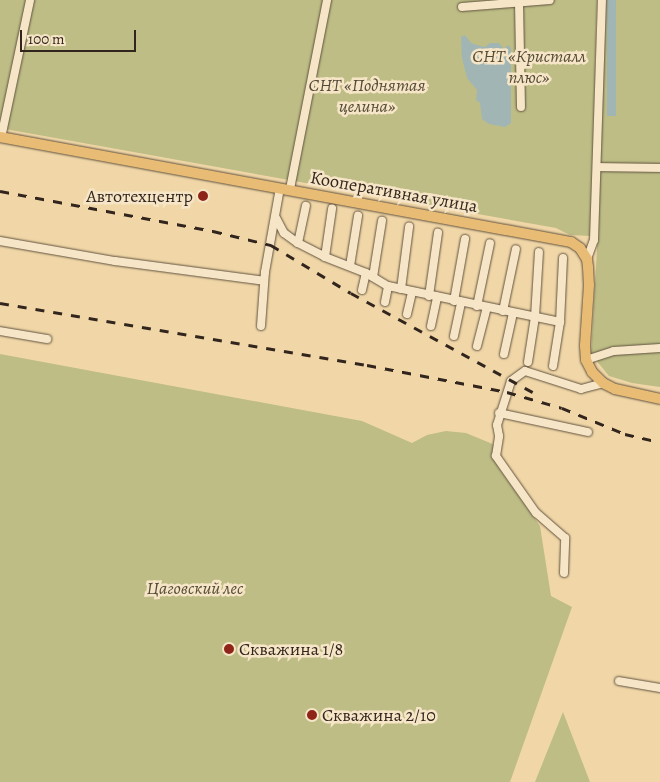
<!DOCTYPE html>
<html>
<head>
<meta charset="utf-8">
<style>
  body { margin:0 }
  #map { position:relative; width:660px; height:782px; overflow:hidden; background:#f1d7a7; font-family:Alegreya,serif }
  div>[style] { position:absolute }
  [style*='--x'] { left:calc(var(--x)*1px); top:calc(var(--y)*1px); width:calc(var(--w)*1px); rotate:calc(var(--a)*1deg) }
  .green>* { inset:0; background:#bdbd85 }
  .water>* { inset:0; background:#a1b6b4; transform-origin:0 0 }
  .roads { filter:drop-shadow(0 0 1px #615240) drop-shadow(0 0 1px #615240) }
  .minor>* { height:8px; margin:-4px; padding:0 4px; transform-origin:4px; border-radius:4px; background:#f6e5c6 }
  .major>* { height:10px; margin:-5px; padding:0 5px; transform-origin:5px; border-radius:5px; background:#e8bc74 }
  .rail>* { height:2.5px; margin-top:-1.25px; transform-origin:0; background:repeating-linear-gradient(90deg,#31251d 0 9px,transparent 0 18px) }
  .dots>* { width:14px; height:14px; translate:-50% -50%; box-sizing:border-box; border:2px solid #f6e5c6; border-radius:50% }
  span { translate:-50% -50%; white-space:nowrap; text-align:center; line-height:1.15; -webkit-text-stroke:5px #f6e5c6; paint-order:stroke }
  .park-label { font-size:18px; color:#544b37; font-style:italic }
  .street-label { font-size:18px; color:#31251d }
  .poi-label { font-size:18px; color:#31251d }
  .right { translate:-100% -50%; text-align:right }
  .left { translate:0 -50%; text-align:left }
  .scale { position:absolute; left:20px; top:30px; width:116px; height:22px; box-sizing:border-box; border:2px solid #31251d; border-top:0; padding-left:6px; font-size:15px; line-height:18px; white-space:nowrap; color:#31251d; -webkit-text-stroke:4px #f6e5c6; paint-order:stroke }
</style>
</head>
<body>
<div id="map">
  <div class="green">
    <div style="clip-path:polygon(0 0,27px 0,0 128px)"></div>
    <div style="clip-path:polygon(32px 0,597px 0,591px 236px,570px 235px,556px 228px,5px 129px)"></div>
    <div style="clip-path:polygon(599px 0,660px 0,660px 387px,632px 383px,609px 376px,591px 354px,597px 250px)"></div>
    <div style="clip-path:polygon(0 354px,362px 421px,412px 443px,427px 435px,446px 431px,466px 433px,495px 445px,499px 468px,540px 526px,551px 596px,572px 607px,510px 782px,0 782px)"></div>
    <div style="clip-path:polygon(563px 712px,590px 782px,535px 782px)"></div>
  </div>
  <div class="water">
    <div style="left:607px;top:0;width:9px;height:116px"></div>
    <div style="clip-path:polygon(465px 35px,471px 43px,477px 45px,485px 47px,490px 43px,499px 43px,504px 49px,508px 45px,511px 48px,511px 123px,505px 127px,489px 124px,482px 119px,480px 103px,476px 100px,477px 90px,467px 78px,462px 58px,461px 37px)"></div>
  </div>
  <div class="roads">
    <div class="minor">
      <div style="--x:519;--y:3;--w:104;--a:88.9"></div>
      <div style="--x:462;--y:7;--w:88;--a:-4.5"></div>
      <div style="--x:1;--y:138;--w:141;--a:-78.1"></div>
      <div style="--x:597;--y:167;--w:63;--a:0.9"></div>
      <div style="--x:290;--y:189;--w:193;--a:-78.9"></div>
      <div style="--x:276;--y:218;--w:17;--a:62"></div>
      <div style="--x:284;--y:233;--w:17;--a:36"></div>
      <div style="--x:298;--y:243;--w:30;--a:27"></div>
      <div style="--x:325;--y:257;--w:44;--a:21.3"></div>
      <div style="--x:366;--y:273;--w:26;--a:31"></div>
      <div style="--x:388;--y:286;--w:176;--a:11.8"></div>
      <div style="--x:560;--y:322;--w:64;--a:-87.3"></div>
      <div style="--x:0;--y:241;--w:117;--a:9.9"></div>
      <div style="--x:115;--y:261;--w:150;--a:7.6"></div>
      <div style="--x:298;--y:243;--w:38;--a:-78"></div>
      <div style="--x:325;--y:257;--w:49;--a:-81.7"></div>
      <div style="--x:587;--y:259;--w:20;--a:-70"></div>
      <div style="--x:594;--y:240;--w:240;--a:-88.1"></div>
      <div style="--x:350;--y:266;--w:51;--a:-80.9"></div>
      <div style="--x:373;--y:277;--w:57;--a:-80.9"></div>
      <div style="--x:401;--y:289;--w:63;--a:-82.6"></div>
      <div style="--x:362;--y:290;--w:17;--a:-77"></div>
      <div style="--x:429;--y:296;--w:64;--a:-81.9"></div>
      <div style="--x:454;--y:301;--w:63;--a:-79.9"></div>
      <div style="--x:385;--y:302;--w:16;--a:-79"></div>
      <div style="--x:477;--y:306;--w:64;--a:-78.3"></div>
      <div style="--x:503;--y:311;--w:63;--a:-78.2"></div>
      <div style="--x:407;--y:314;--w:23;--a:-77"></div>
      <div style="--x:261;--y:326;--w:54;--a:-85.8"></div>
      <div style="--x:265;--y:272;--w:85;--a:-79.9"></div>
      <div style="--x:431;--y:326;--w:30;--a:-78"></div>
      <div style="--x:0;--y:331;--w:48;--a:9.7"></div>
      <div style="--x:454;--y:336;--w:35;--a:-78"></div>
      <div style="--x:477;--y:346;--w:40;--a:-75.6"></div>
      <div style="--x:504;--y:354;--w:42;--a:-77.6"></div>
      <div style="--x:586;--y:360;--w:29;--a:-18"></div>
      <div style="--x:614;--y:351;--w:46;--a:-3.7"></div>
      <div style="--x:528;--y:362;--w:46;--a:-81.2"></div>
      <div style="--x:535;--y:317;--w:65;--a:-86.5"></div>
      <div style="--x:553;--y:366;--w:45;--a:-81"></div>
      <div style="--x:499;--y:413;--w:91;--a:12.1"></div>
      <div style="--x:564;--y:573;--w:35;--a:-88"></div>
      <div style="--x:565;--y:538;--w:38;--a:-139"></div>
      <div style="--x:536;--y:513;--w:70;--a:-125.1"></div>
      <div style="--x:496;--y:456;--w:20;--a:-81"></div>
      <div style="--x:499;--y:436;--w:11;--a:-100"></div>
      <div style="--x:497;--y:425;--w:46;--a:-72.3"></div>
      <div style="--x:511;--y:381;--w:17;--a:-36"></div>
      <div style="--x:525;--y:371;--w:59;--a:17.8"></div>
      <div style="--x:581;--y:389;--w:23;--a:-15"></div>
      <div style="--x:619;--y:681;--w:42;--a:9.7"></div>
    </div>
    <div class="major">
      <div style="--x:0;--y:137;--w:581;--a:10.42"></div>
      <div style="--x:571;--y:242;--w:11;--a:34"></div>
      <div style="--x:580;--y:248;--w:13;--a:58"></div>
      <div style="--x:587;--y:259;--w:8;--a:83"></div>
      <div style="--x:588;--y:267;--w:18;--a:87"></div>
      <div style="--x:589;--y:285;--w:61;--a:93.8"></div>
      <div style="--x:585;--y:346;--w:14;--a:86"></div>
      <div style="--x:586;--y:360;--w:13;--a:63"></div>
      <div style="--x:592;--y:372;--w:16;--a:45"></div>
      <div style="--x:603;--y:383;--w:13;--a:27"></div>
      <div style="--x:615;--y:389;--w:46;--a:12.5"></div>
    </div>
  </div>
  <div class="rail">
    <div style="--x:0;--y:191;--w:217;--a:10.6"></div>
    <div style="--x:213;--y:231;--w:60;--a:13.6"></div>
    <div style="--x:271;--y:245;--w:93;--a:31"></div>
    <div style="--x:351;--y:293;--w:215;--a:28.6"></div>
    <div style="--x:0;--y:303;--w:372;--a:9.6"></div>
    <div style="--x:367;--y:365;--w:143;--a:10.9"></div>
    <div style="--x:507;--y:392;--w:57;--a:16.2"></div>
    <div style="--x:562;--y:408;--w:68;--a:22.4"></div>
    <div style="--x:625;--y:434;--w:36;--a:13"></div>
  </div>
  <div class="dots">
    <div style="left:203px;top:196px;background:#8f2418"></div>
    <div style="left:229px;top:649px;background:#8f2418"></div>
    <div style="left:312px;top:715px;background:#8f2418"></div>
  </div>
  <div class="park-label">
    <span style="left:529px;top:67px">СНТ «Кристалл<br>плюс»</span>
    <span style="left:367px;top:96px">СНТ «Поднятая<br>целина»</span>
    <span style="left:195px;top:588px">Цаговский лес</span>
  </div>
  <div class="street-label">
    <span style="left:394px;top:192px;rotate:10deg">Кооперативная улица</span>
  </div>
  <div class="poi-label">
    <span class="right" style="left:193px;top:196px">Автотехцентр</span>
    <span class="left" style="left:239px;top:649px">Скважина 1/8</span>
    <span class="left" style="left:322px;top:715px">Скважина 2/10</span>
  </div>
  <div class="scale">100 m</div>
</div>
</body>
</html>
